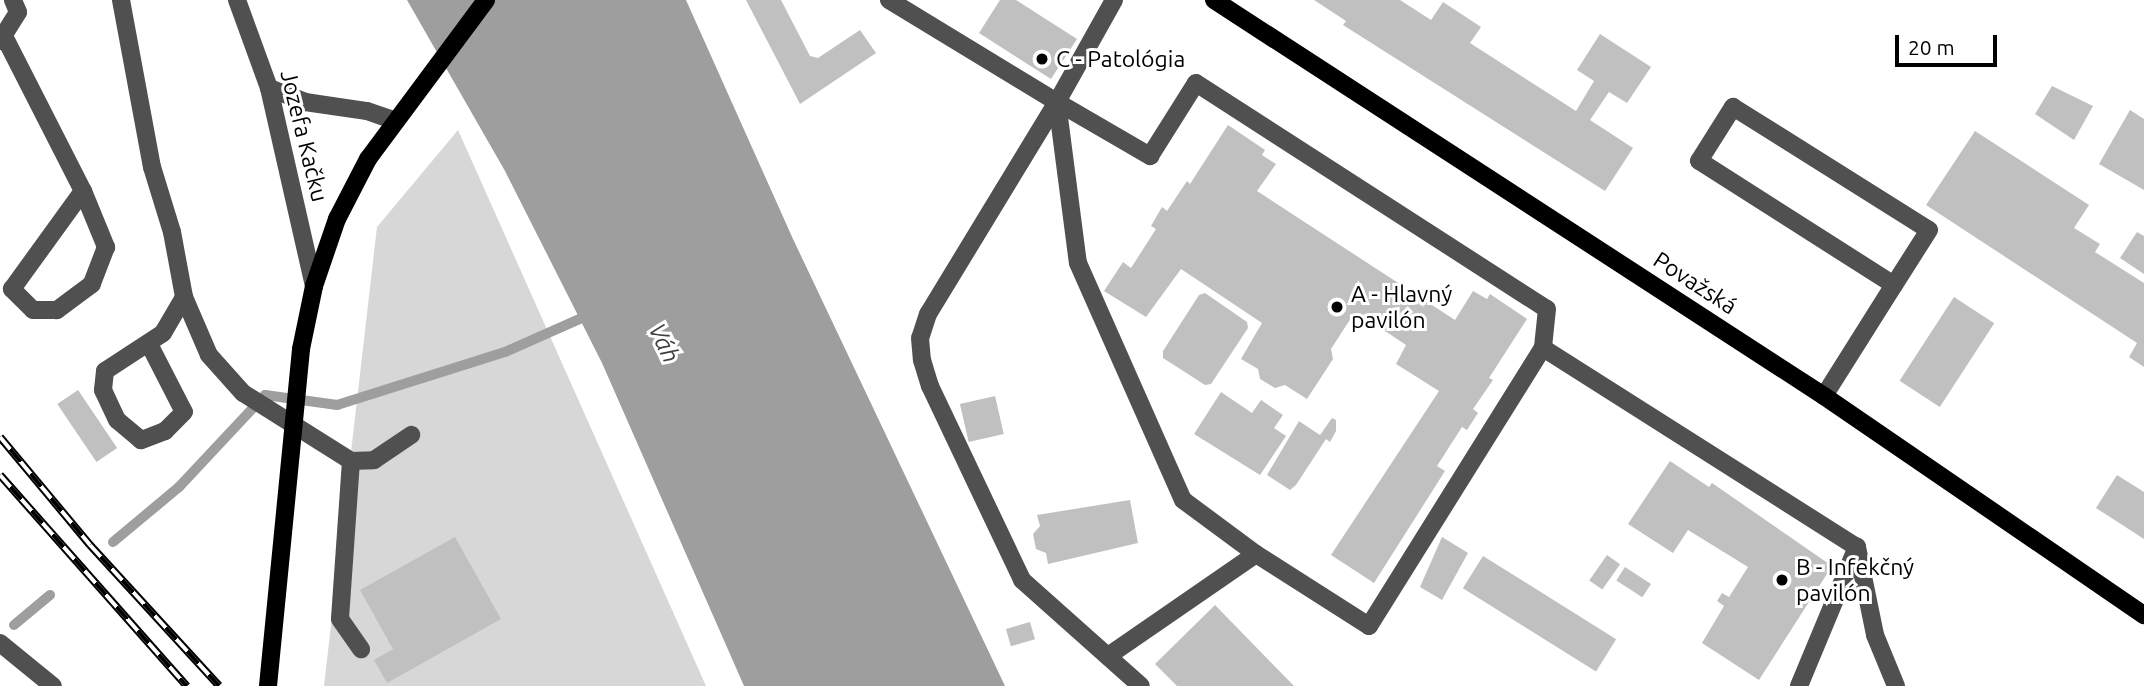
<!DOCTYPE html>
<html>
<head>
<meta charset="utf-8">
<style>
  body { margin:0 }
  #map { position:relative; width:2144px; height:686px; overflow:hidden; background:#fff; font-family:Ubuntu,sans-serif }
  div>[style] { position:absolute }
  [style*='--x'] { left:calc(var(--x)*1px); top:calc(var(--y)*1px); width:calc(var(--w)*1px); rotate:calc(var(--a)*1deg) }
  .green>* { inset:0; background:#d7d7d7 }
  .water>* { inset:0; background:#9e9e9e }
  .stream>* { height:10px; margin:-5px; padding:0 5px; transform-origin:5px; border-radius:5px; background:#9e9e9e }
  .building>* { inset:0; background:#c0c0c0; transform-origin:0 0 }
  .minor>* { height:18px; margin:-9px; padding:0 9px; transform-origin:9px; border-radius:9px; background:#505050 }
  .major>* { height:18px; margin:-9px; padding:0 9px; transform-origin:9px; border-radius:9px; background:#000 }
  .rail>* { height:8px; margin-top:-4px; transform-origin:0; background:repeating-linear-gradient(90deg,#fff 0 16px,#000 0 32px); box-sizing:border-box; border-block:2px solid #000 }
  .dots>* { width:19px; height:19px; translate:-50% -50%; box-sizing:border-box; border:4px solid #fff; border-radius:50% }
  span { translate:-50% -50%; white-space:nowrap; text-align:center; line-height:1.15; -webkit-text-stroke:6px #fff; paint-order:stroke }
  .poi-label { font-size:23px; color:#000 }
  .left { translate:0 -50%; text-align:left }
  .street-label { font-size:23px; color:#000 }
  .water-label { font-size:24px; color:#3f3f3f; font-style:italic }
  .scale { position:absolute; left:1895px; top:35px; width:102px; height:32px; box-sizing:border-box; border:4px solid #000; border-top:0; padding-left:9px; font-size:21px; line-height:24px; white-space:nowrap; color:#000; -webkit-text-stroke:5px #fff; paint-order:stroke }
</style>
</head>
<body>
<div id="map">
  <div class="green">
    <div style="clip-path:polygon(458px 130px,706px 686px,324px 686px,377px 227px)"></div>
  </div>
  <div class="water">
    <div style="clip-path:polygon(407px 0,686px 0,793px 239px,1005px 686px,744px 686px,602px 363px,505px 171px)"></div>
  </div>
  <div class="stream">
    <div style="--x:113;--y:542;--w:86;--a:-39.8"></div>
    <div style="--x:179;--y:487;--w:126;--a:-46.9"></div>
    <div style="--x:265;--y:395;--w:73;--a:7.9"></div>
    <div style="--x:337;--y:405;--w:176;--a:-17.5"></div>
    <div style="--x:505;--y:352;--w:96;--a:-23.9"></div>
    <div style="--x:14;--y:625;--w:47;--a:-39.8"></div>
  </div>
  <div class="building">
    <div style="clip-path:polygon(746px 0,781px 0,810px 56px,818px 58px,860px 30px,876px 53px,800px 104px)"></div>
    <div style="clip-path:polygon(1000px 0,1016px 0,1077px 39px,1051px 79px,979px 33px)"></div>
    <div style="clip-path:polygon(1314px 0,1400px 0,1431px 20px,1443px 2px,1481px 27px,1470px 43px,1576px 111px,1594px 81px,1577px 70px,1600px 34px,1651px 67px,1627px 103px,1609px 92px,1590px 120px,1633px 148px,1605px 191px,1343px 25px,1346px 21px)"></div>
    <div style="clip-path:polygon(2052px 86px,2093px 106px,2074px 140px,2035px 114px)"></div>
    <div style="clip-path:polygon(2130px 110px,2144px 119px,2144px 190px,2099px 164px)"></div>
    <div style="clip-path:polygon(1228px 125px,1265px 150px,1262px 155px,1276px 164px,1257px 191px,1455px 320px,1473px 291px,1487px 299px,1490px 294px,1527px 319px,1489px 378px,1493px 380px,1473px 409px,1478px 413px,1467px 430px,1462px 427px,1437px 466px,1445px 471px,1374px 583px,1331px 555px,1439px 391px,1396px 364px,1406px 345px,1361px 315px,1351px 318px,1331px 349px,1333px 359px,1307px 399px,1285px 385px,1275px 388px,1260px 379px,1258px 369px,1241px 359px,1262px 323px,1181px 269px,1146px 317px,1104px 291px,1123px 262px,1131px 268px,1156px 229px,1151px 226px,1162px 207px,1167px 211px,1187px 181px,1190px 184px)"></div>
    <div style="clip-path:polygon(1975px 131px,2089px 205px,2074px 228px,2100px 244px,2095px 252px,2144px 283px,2144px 367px,2129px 357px,2137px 343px,1926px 205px)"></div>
    <div style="clip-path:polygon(2137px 232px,2144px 236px,2144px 274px,2120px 258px)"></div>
    <div style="clip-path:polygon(1205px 293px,1247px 322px,1248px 328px,1211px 384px,1205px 385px,1163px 358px,1163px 351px,1199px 295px)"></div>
    <div style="left:1954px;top:297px;width:48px;height:100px;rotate:33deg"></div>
    <div style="left:78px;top:390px;width:70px;height:25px;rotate:56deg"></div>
    <div style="clip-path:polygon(1221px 392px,1252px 413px,1261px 400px,1283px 415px,1274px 428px,1286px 436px,1260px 475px,1194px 434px)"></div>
    <div style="left:995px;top:396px;width:39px;height:36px;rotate:77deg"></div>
    <div style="clip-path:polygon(1332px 418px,1336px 420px,1336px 431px,1330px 442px,1326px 439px,1296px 485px,1290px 490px,1267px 475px,1299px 421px,1320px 435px)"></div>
    <div style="clip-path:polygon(1670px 461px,1709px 487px,1712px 483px,1832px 566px,1759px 680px,1702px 643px,1724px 606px,1717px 601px,1722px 593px,1729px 597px,1748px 567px,1688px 530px,1673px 553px,1628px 524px)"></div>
    <div style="clip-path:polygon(2117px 475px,2144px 492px,2144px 539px,2096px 508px)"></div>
    <div style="clip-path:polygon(1130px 500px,1138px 543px,1048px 564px,1046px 553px,1036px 549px,1033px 534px,1040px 526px,1037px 515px)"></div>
    <div style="clip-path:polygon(455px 537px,501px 619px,387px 683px,374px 660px,393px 649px,360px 590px)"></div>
    <div style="clip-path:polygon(1442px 537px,1468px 553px,1442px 600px,1420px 587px)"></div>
    <div style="left:1607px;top:555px;width:16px;height:31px;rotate:35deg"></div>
    <div style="left:1483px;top:556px;width:157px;height:38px;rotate:32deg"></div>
    <div style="left:1625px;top:567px;width:31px;height:16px;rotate:33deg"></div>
    <div style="clip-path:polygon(1215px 605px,1294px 686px,1177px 686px,1155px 664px)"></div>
    <div style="left:1030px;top:622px;width:18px;height:25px;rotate:74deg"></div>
  </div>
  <div class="minor">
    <div style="--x:121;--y:0;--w:170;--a:79.5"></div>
    <div style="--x:152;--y:167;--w:68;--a:72.9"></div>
    <div style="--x:172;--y:232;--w:66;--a:79.5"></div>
    <div style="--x:184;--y:297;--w:63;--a:66.7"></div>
    <div style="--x:209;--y:355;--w:51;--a:48.2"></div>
    <div style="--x:243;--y:393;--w:128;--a:32.2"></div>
    <div style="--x:351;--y:461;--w:23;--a:-2"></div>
    <div style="--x:374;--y:460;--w:45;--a:-34"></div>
    <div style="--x:237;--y:0;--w:94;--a:70"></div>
    <div style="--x:269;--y:88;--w:203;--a:77.2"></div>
    <div style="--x:889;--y:0;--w:197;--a:31.3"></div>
    <div style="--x:1114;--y:0;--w:117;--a:119.2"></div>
    <div style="--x:1057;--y:102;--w:108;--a:30.1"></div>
    <div style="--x:1150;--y:156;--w:86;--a:-57.8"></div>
    <div style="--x:1196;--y:83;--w:417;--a:32.8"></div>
    <div style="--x:1547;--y:309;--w:39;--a:96"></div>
    <div style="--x:5;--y:38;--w:172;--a:63"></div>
    <div style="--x:83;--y:191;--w:61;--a:67.7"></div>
    <div style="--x:106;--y:247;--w:40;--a:111"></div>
    <div style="--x:92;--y:284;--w:44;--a:143.4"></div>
    <div style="--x:57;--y:310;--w:24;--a:180"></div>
    <div style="--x:33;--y:310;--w:30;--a:-135"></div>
    <div style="--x:12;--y:289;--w:121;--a:-54.1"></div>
    <div style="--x:0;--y:41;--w:34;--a:-58"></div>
    <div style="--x:18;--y:12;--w:13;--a:-113"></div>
    <div style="--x:269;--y:88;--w:39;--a:21"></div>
    <div style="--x:305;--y:102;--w:63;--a:8.3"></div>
    <div style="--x:367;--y:111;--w:28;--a:19"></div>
    <div style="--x:1057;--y:102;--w:248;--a:121.3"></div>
    <div style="--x:928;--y:314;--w:25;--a:108"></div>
    <div style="--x:920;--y:338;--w:22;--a:85"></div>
    <div style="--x:922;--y:360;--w:27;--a:73"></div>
    <div style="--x:930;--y:386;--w:215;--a:64.6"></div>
    <div style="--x:1022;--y:580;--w:159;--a:41.7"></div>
    <div style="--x:1057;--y:102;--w:162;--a:82.6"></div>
    <div style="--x:1078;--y:263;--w:259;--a:66.1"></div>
    <div style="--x:1183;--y:500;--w:91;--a:36.5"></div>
    <div style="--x:1256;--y:554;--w:180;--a:145.4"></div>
    <div style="--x:149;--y:344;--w:76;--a:62.8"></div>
    <div style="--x:184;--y:412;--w:27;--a:135"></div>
    <div style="--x:165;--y:431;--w:26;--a:159"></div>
    <div style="--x:141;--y:440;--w:31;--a:-140"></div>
    <div style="--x:117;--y:420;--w:33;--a:-115"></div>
    <div style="--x:103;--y:390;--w:19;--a:-84"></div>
    <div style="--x:105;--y:371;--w:69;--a:-33.2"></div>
    <div style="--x:163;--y:333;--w:42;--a:-59.7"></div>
    <div style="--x:1824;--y:396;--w:131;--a:-57.8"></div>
    <div style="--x:1894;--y:285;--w:231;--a:-147.5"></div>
    <div style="--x:1699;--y:161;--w:64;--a:-57.8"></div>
    <div style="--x:1733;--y:107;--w:231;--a:32.1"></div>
    <div style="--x:1929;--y:230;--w:65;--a:122.5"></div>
    <div style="--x:351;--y:461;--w:158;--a:94"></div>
    <div style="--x:340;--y:619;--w:37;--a:55"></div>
    <div style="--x:1256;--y:554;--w:134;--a:32.5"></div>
    <div style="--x:1369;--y:626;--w:328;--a:-58"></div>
    <div style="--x:1543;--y:348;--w:372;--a:32.4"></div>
    <div style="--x:1857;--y:547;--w:90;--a:78.4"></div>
    <div style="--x:1875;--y:635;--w:55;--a:67.6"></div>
    <div style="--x:0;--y:643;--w:68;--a:39.1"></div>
    <div style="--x:1799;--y:686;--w:151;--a:-67.4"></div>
  </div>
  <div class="major">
    <div style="--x:1214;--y:0;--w:727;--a:32.99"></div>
    <div style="--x:1824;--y:396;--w:388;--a:34.4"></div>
    <div style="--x:268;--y:686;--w:339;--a:-84.4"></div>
    <div style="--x:301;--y:349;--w:64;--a:-78.3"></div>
    <div style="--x:314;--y:286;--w:71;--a:-71.1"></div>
    <div style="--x:337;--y:219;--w:68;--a:-62.7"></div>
    <div style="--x:368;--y:159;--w:198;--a:-53.4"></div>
  </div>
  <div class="rail">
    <div style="--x:0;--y:437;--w:141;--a:50.2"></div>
    <div style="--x:90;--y:545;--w:191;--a:47.5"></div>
    <div style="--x:0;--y:475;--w:282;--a:48.5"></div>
  </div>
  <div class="dots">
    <div style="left:1042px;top:59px;background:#000"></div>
    <div style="left:1337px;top:307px;background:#000"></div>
    <div style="left:1782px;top:580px;background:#000"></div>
  </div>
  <div class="poi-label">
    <span class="left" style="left:1056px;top:59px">C - Patológia</span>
    <span class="left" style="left:1351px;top:307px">A - Hlavný<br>pavilón</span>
    <span class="left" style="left:1796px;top:580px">B - Infekčný<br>pavilón</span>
  </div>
  <div class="street-label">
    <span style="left:304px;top:136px;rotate:76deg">Jozefa Kačku</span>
    <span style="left:1695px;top:283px;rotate:33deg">Považská</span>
  </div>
  <div class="water-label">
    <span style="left:664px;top:343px;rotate:65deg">Váh</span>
  </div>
  <div class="scale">20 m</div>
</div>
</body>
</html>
